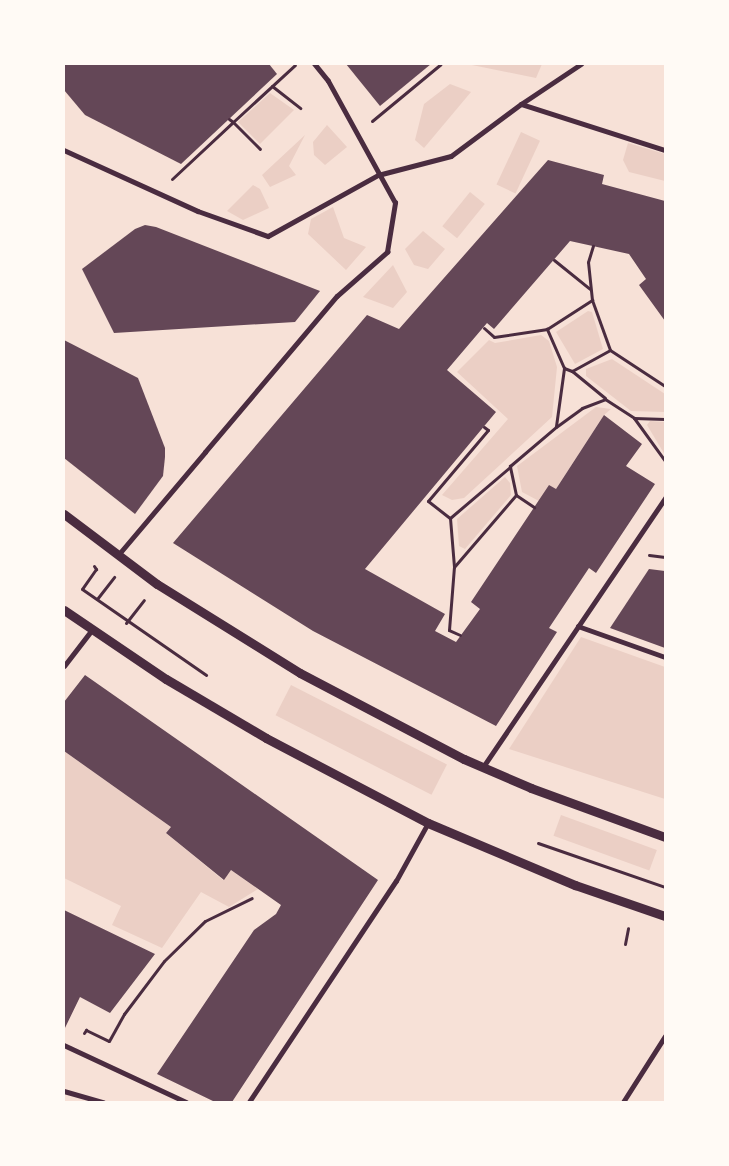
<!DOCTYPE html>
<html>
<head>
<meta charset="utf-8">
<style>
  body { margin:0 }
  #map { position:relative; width:729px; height:1166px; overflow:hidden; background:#f7e1d7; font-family:"Roboto Condensed",sans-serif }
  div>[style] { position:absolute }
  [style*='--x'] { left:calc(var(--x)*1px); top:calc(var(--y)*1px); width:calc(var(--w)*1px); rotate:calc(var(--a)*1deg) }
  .green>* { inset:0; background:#ebcfc5; transform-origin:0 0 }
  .building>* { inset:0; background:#644757 }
  .path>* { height:3px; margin:-1.5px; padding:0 1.5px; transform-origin:1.5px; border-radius:1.5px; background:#4a2c40 }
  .pedestrian>* { height:4.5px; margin:-2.25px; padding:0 2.25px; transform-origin:2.25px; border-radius:2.25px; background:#4a2c40 }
  .minor>* { height:5px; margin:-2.5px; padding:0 2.5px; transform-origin:2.5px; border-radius:2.5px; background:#4a2c40 }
  .tertiary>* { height:9px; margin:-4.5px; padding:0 4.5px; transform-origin:4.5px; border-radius:4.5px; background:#4a2c40 }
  span { translate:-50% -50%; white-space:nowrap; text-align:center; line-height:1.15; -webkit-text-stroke:5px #fffaf5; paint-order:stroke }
  .frame { position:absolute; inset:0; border:65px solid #fffaf5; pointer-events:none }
</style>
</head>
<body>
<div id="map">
  <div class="green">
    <div style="clip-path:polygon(467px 64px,542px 64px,536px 78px)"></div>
    <div style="clip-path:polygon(450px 84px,471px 92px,424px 148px,415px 140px,424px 104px)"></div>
    <div style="clip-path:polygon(270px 93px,294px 110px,260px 144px,238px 122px)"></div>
    <div style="clip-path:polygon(327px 125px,347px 147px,325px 165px,314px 155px,313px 142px)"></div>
    <div style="left:521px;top:132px;width:21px;height:58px;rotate:25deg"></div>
    <div style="clip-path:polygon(305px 135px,289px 166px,296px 175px,270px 187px,262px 175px)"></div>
    <div style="clip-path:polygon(628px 143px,665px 154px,665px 181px,629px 172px,623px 160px)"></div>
    <div style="clip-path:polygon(253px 185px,260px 189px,269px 208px,243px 220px,227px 211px)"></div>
    <div style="left:470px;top:192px;width:19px;height:44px;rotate:39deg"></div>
    <div style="clip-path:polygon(333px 207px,344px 238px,366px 247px,346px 270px,308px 234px,311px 219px)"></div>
    <div style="clip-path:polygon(423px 231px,445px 249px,428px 269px,414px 265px,405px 249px)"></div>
    <div style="clip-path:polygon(393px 265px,407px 292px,393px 308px,363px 297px)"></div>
    <div style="clip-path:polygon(588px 311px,592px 312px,603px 349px,575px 364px,556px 332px)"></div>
    <div style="clip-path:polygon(541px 335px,549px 341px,557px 367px,552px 417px,464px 498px,452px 500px,442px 495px,508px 419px,457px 372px,489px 340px,495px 343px)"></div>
    <div style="clip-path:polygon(612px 359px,665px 394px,665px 412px,631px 411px,586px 376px,586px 369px)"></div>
    <div style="clip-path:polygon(596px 407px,611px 409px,604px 415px,556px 489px,539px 501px,522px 492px,517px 466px)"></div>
    <div style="clip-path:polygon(650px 421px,665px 422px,665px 455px,647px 425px)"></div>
    <div style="clip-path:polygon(505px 477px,510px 483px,511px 495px,465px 549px,459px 546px,457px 519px)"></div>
    <div style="clip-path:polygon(581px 637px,665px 667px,665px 799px,509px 749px)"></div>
    <div style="left:291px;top:685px;width:175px;height:34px;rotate:27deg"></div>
    <div style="clip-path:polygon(64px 751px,171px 827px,166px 833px,223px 880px,231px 870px,258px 889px,229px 907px,201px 892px,162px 948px,112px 925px,121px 906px,64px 878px)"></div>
    <div style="left:561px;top:815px;width:102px;height:22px;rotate:20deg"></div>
  </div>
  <div class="building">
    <div style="clip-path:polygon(64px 64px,269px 64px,277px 74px,181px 164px,85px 115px,64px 90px)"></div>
    <div style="clip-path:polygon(346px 64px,431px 64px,380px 106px)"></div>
    <div style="clip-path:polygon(548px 160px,604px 175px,602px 184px,665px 201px,665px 321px,639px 285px,646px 279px,629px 254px,570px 241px,494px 329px,487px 323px,447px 370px,496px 412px,365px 569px,445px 614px,435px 631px,456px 642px,480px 609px,471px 602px,549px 485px,556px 489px,604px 415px,642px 444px,626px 466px,655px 484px,596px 573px,589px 568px,549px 628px,557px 632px,496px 726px,313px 631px,173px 543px,367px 315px,399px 329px)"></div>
    <div style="clip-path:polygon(145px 225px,156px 227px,320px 291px,295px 322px,114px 333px,82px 269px,135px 229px)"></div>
    <div style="clip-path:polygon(64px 340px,138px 378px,165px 448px,165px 457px,163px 476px,135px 514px,64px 458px)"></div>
    <div style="clip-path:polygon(649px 569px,665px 571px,665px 648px,610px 628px)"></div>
    <div style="clip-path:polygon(85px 675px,378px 880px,232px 1102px,215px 1102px,157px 1074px,254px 930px,276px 914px,281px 905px,231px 870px,224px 880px,166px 833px,171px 827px,64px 751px,64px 702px)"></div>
    <div style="clip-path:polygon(64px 910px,155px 954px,110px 1013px,80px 997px,64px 1030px)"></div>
  </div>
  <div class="path">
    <div style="--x:272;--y:86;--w:36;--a:38"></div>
    <div style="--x:229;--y:119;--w:5;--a:37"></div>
    <div style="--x:233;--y:122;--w:84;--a:-42.6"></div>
    <div style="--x:372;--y:121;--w:89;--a:-39.6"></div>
    <div style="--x:172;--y:179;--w:83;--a:-43.1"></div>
    <div style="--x:233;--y:122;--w:38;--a:45"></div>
    <div style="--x:554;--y:260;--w:46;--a:38.9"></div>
    <div style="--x:592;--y:300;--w:38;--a:-96"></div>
    <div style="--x:588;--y:262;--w:17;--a:-73"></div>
    <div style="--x:484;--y:328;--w:13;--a:42"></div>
    <div style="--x:494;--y:337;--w:54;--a:-8.6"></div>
    <div style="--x:564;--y:368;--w:43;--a:-113.6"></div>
    <div style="--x:547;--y:329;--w:54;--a:-32.8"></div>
    <div style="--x:592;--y:300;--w:53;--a:70.2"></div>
    <div style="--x:605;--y:398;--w:43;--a:-140.7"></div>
    <div style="--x:572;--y:371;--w:43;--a:-28.9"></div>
    <div style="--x:610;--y:350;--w:66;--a:33.2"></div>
    <div style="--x:634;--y:418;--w:31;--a:2"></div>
    <div style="--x:556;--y:426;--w:59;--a:-82.1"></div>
    <div style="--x:564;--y:368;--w:9;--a:21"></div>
    <div style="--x:484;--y:427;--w:5;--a:37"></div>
    <div style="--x:488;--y:430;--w:93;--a:130.2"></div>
    <div style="--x:428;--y:501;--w:28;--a:38"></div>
    <div style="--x:450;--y:518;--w:79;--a:-40.4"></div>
    <div style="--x:516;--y:495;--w:30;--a:-102"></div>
    <div style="--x:510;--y:466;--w:60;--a:-40.3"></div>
    <div style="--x:556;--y:427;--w:32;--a:-36"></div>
    <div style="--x:582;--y:408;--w:25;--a:-21"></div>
    <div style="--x:605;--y:399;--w:35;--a:33"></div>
    <div style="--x:634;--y:418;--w:53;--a:54.2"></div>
    <div style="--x:450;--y:518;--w:49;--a:85.3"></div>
    <div style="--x:649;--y:555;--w:16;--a:7"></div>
    <div style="--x:94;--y:566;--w:4;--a:56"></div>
    <div style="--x:96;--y:569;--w:24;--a:125"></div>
    <div style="--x:82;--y:589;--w:151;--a:34.7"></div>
    <div style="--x:97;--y:599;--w:28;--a:-52"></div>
    <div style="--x:126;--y:623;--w:29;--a:-52"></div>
    <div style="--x:460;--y:635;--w:12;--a:-156"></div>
    <div style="--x:449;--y:630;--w:63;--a:-85.5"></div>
    <div style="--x:454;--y:567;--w:95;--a:-49.3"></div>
    <div style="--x:516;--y:495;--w:22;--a:34"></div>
    <div style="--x:538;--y:843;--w:134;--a:19.1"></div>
    <div style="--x:625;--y:944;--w:16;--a:-79"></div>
    <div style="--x:84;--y:1033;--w:4;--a:-56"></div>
    <div style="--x:86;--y:1030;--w:25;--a:26"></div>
    <div style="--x:109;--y:1041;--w:31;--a:-61"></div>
    <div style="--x:124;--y:1014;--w:66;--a:-53"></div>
    <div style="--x:164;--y:961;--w:57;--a:-44.3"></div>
    <div style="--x:205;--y:921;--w:52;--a:-26.1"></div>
  </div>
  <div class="pedestrian">
    <div style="--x:521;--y:104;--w:72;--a:-33.7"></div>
    <div style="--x:64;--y:150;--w:147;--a:24.5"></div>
    <div style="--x:198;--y:211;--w:74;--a:19.7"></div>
    <div style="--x:268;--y:236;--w:126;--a:-29"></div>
    <div style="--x:378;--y:175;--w:75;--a:-14.6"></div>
    <div style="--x:451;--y:156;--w:87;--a:-36.6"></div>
    <div style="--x:521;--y:104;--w:151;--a:17.7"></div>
    <div style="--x:205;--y:452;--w:204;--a:-49.8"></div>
    <div style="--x:337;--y:296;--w:67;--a:-41.3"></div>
    <div style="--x:387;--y:252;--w:50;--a:-80.7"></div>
    <div style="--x:395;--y:203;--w:139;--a:-118.8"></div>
    <div style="--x:328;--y:81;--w:22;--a:-129"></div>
    <div style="--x:578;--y:626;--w:92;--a:19.6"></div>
    <div style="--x:483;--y:767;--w:325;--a:-55.9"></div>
    <div style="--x:64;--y:1045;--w:135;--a:25"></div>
    <div style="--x:64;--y:1091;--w:41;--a:15.8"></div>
    <div style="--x:249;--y:1102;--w:265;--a:-56.4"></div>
    <div style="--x:396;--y:881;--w:66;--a:-61.1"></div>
  </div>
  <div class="minor">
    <div style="--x:118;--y:555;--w:135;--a:-49.8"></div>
    <div style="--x:64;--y:666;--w:44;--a:-52.4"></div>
    <div style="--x:623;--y:1102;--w:78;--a:-57.5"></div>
  </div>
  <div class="tertiary">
    <div style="--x:64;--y:514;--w:116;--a:37"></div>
    <div style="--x:157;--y:584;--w:168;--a:31.9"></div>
    <div style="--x:300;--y:673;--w:185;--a:27.7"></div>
    <div style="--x:464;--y:759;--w:73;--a:23.4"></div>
    <div style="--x:531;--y:788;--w:143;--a:20.1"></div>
    <div style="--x:64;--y:610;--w:123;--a:34.1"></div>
    <div style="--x:166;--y:679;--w:116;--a:30.5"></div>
    <div style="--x:266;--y:738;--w:183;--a:27.7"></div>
    <div style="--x:428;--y:823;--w:160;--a:22.9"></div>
    <div style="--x:575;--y:885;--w:95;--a:19"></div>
  </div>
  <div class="frame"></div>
</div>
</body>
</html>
